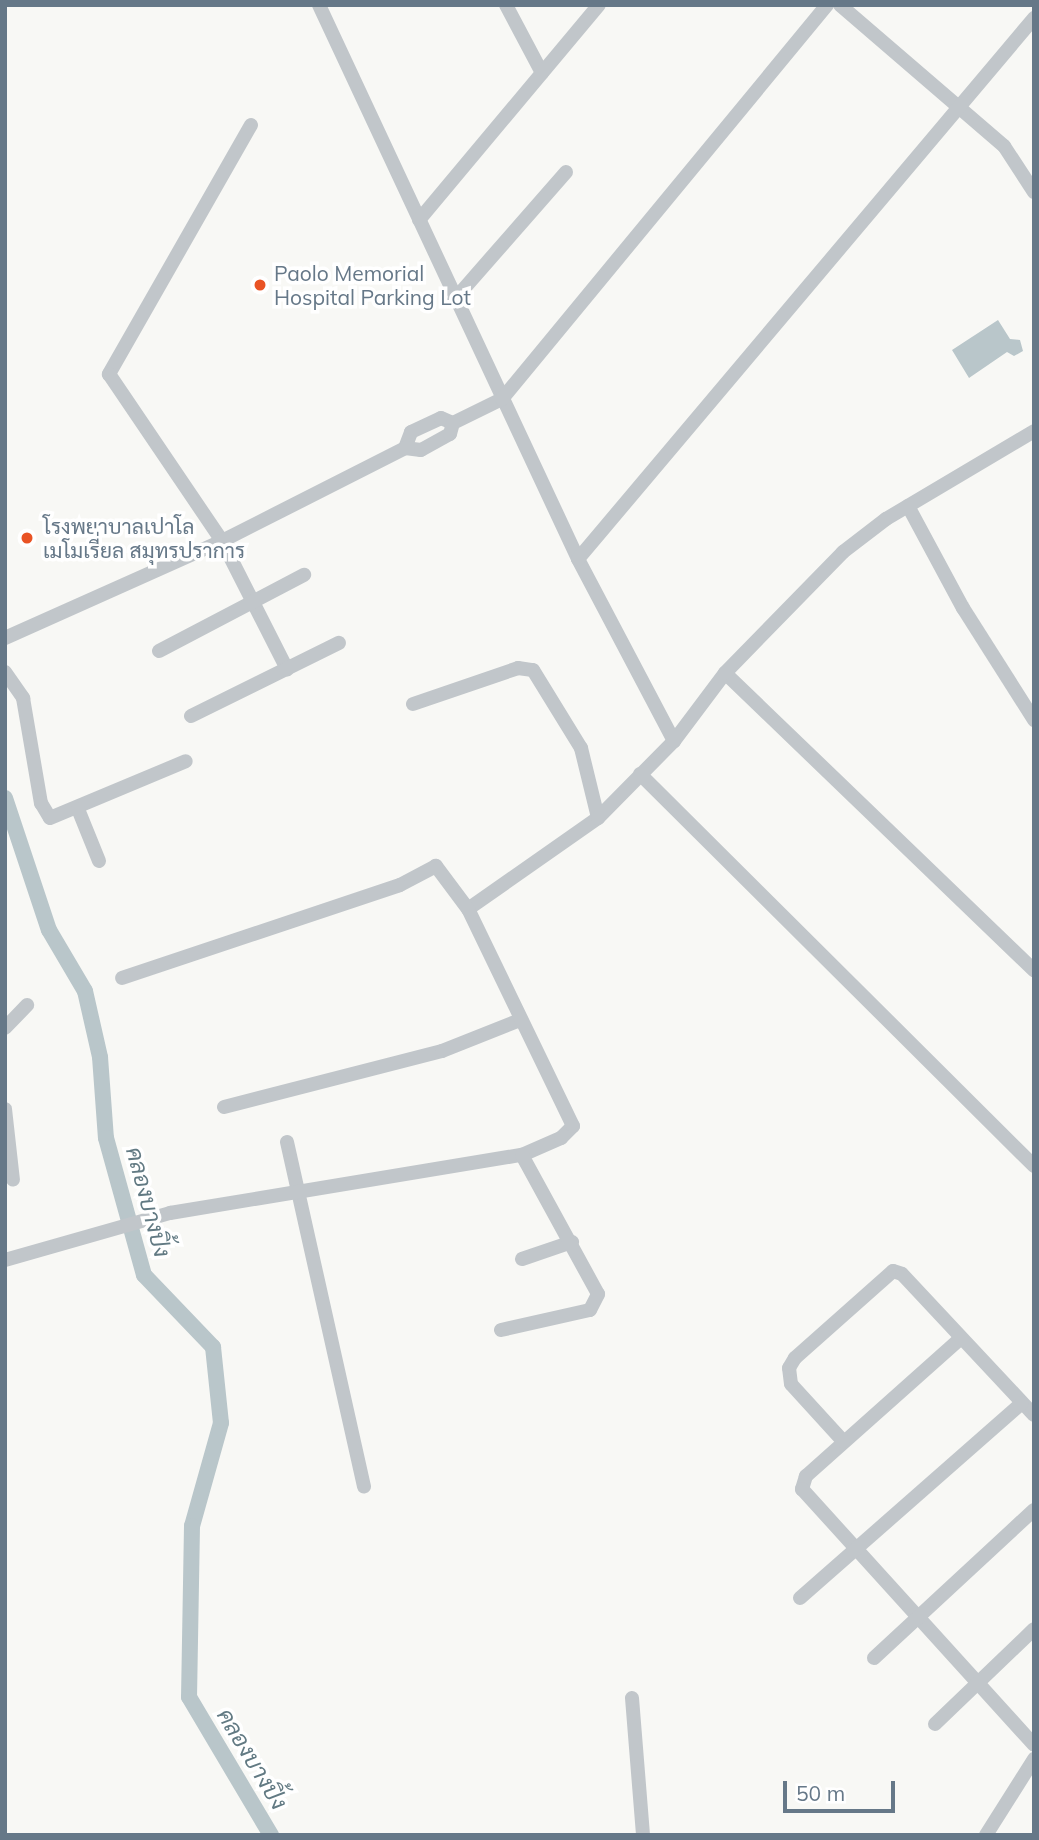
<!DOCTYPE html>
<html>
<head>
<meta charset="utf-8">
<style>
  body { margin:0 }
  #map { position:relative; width:1039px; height:1840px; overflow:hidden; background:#f8f8f5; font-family:Mulish,Sarabun,sans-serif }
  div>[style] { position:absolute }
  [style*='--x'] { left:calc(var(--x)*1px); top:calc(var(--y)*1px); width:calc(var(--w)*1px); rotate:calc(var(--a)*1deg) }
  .water>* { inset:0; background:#b9c6ca }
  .canal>* { height:16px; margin:-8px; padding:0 8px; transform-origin:8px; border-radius:8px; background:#b9c6ca }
  .minor>* { height:14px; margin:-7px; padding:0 7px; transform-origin:7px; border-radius:7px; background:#c1c6ca }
  .dots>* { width:19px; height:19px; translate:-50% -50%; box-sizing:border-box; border:4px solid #fff; border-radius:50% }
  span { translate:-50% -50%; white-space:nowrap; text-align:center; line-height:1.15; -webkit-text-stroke:7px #fff; paint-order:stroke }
  .poi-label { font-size:21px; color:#667888 }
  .left { translate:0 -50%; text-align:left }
  .water-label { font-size:23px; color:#627a83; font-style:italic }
  .frame { position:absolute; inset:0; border:7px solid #667888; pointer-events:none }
  .scale { position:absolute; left:783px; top:1781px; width:112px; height:32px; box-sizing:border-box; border:4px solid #667888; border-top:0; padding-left:9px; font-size:21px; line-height:24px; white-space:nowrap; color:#667888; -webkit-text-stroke:5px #fff; paint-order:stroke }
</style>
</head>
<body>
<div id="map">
  <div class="water">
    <div style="clip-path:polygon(998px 320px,1010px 339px,1020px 340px,1023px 351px,1014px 356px,1007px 352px,969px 378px,952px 350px)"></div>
  </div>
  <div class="canal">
    <div style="--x:5;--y:798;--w:139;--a:71.6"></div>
    <div style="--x:49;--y:930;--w:71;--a:59.5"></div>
    <div style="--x:85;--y:991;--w:68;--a:77.2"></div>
    <div style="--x:100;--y:1057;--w:81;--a:85.8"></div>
    <div style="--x:106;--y:1138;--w:142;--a:74.5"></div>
    <div style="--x:144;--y:1275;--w:100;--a:46.2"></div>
    <div style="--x:213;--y:1347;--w:76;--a:84"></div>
    <div style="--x:221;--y:1423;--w:107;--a:105.7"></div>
    <div style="--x:192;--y:1526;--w:171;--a:91"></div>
    <div style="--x:189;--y:1697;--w:161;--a:59.3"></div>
  </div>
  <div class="minor">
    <div style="--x:319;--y:5;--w:612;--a:64.94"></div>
    <div style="--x:578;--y:559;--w:206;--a:62.2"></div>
    <div style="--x:506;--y:5;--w:77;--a:62.1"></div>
    <div style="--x:840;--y:5;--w:216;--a:40.7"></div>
    <div style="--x:1004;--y:146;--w:55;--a:56.9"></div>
    <div style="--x:251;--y:125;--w:287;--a:119.7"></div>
    <div style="--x:109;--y:374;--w:202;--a:55.9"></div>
    <div style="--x:222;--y:541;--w:144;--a:63.1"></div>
    <div style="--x:419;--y:220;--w:280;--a:-50.1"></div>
    <div style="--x:454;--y:300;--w:170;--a:-48.8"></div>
    <div style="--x:405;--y:448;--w:17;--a:-69"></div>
    <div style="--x:411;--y:432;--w:33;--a:-25"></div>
    <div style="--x:441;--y:418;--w:13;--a:23"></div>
    <div style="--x:453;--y:423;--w:55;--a:-26.1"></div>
    <div style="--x:502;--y:399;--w:511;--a:-50.48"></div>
    <div style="--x:908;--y:506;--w:116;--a:61.7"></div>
    <div style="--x:963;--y:608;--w:133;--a:57.6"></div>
    <div style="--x:578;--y:559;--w:708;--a:-49.87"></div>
    <div style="--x:5;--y:638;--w:238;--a:-24.1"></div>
    <div style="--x:222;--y:541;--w:205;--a:-26.9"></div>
    <div style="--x:405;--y:448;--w:16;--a:7"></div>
    <div style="--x:421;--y:450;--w:33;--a:-29"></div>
    <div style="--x:450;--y:434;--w:11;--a:-75"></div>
    <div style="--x:159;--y:651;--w:164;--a:-27.7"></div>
    <div style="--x:5;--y:672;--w:32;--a:55"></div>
    <div style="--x:23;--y:698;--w:107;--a:80.3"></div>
    <div style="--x:41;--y:803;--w:17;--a:59"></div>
    <div style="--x:50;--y:818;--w:147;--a:-22.7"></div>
    <div style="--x:725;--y:673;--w:429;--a:43.9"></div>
    <div style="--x:413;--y:704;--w:111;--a:-18.9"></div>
    <div style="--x:518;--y:668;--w:15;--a:8"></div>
    <div style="--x:533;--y:670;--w:92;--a:58.4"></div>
    <div style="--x:581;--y:748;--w:72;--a:76.3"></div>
    <div style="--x:191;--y:716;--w:165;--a:-26.3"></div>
    <div style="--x:640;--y:774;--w:556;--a:44.85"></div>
    <div style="--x:78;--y:809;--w:56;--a:68"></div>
    <div style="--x:468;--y:909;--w:159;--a:-35"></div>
    <div style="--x:598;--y:818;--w:108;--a:-45.4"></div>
    <div style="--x:674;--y:741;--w:85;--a:-53.1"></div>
    <div style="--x:725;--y:673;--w:169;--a:-45.7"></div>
    <div style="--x:843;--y:552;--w:54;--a:-37.5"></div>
    <div style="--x:886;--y:519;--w:172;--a:-30.7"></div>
    <div style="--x:5;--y:1028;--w:32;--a:-46"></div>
    <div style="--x:224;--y:1107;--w:225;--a:-14.4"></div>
    <div style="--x:442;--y:1051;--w:84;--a:-21.7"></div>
    <div style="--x:5;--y:1109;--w:71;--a:83.6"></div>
    <div style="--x:287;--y:1142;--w:353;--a:77.4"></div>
    <div style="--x:522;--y:1259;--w:53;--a:-18.8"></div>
    <div style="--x:5;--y:1260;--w:172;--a:-15.9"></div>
    <div style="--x:170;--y:1213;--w:357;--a:-9.4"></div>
    <div style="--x:522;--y:1155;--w:43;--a:-23.6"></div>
    <div style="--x:561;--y:1138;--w:17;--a:-45"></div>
    <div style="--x:573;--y:1126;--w:241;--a:-115.8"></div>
    <div style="--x:468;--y:909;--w:54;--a:-126.7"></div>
    <div style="--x:436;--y:866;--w:41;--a:152.2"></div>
    <div style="--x:400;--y:885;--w:293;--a:161.5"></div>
    <div style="--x:501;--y:1330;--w:91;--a:-12.7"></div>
    <div style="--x:590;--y:1310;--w:18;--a:-63"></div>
    <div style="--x:598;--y:1294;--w:158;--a:-118.7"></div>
    <div style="--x:961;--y:1338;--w:208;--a:138.3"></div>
    <div style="--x:806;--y:1476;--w:14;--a:107"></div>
    <div style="--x:802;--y:1489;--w:345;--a:47.8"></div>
    <div style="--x:843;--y:1441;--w:77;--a:-132.4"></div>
    <div style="--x:791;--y:1384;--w:16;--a:-97"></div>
    <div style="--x:789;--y:1368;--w:12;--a:-59"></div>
    <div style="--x:795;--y:1358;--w:131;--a:-41.6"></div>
    <div style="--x:893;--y:1271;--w:9;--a:18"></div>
    <div style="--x:902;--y:1274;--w:193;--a:46.9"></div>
    <div style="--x:800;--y:1598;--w:295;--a:-41.3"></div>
    <div style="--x:874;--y:1658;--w:218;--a:-42.8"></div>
    <div style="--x:632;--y:1698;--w:137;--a:85.4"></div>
    <div style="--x:935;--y:1724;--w:137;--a:-43.8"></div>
    <div style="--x:986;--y:1835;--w:90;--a:-57.7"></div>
  </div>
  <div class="dots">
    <div style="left:260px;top:285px;background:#e95324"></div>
    <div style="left:27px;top:538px;background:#e95324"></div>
  </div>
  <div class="poi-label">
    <span class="left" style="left:274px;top:285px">Paolo Memorial<br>Hospital Parking Lot</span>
    <span class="left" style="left:43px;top:538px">โรงพยาบาลเปาโล<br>เมโมเรี่ยล สมุทรปราการ</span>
  </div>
  <div class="water-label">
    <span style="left:148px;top:1202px;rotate:75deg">คลองบางปิ้ง</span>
    <span style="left:252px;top:1759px;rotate:59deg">คลองบางปิ้ง</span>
  </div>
  <div class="frame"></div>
  <div class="scale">50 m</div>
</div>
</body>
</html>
